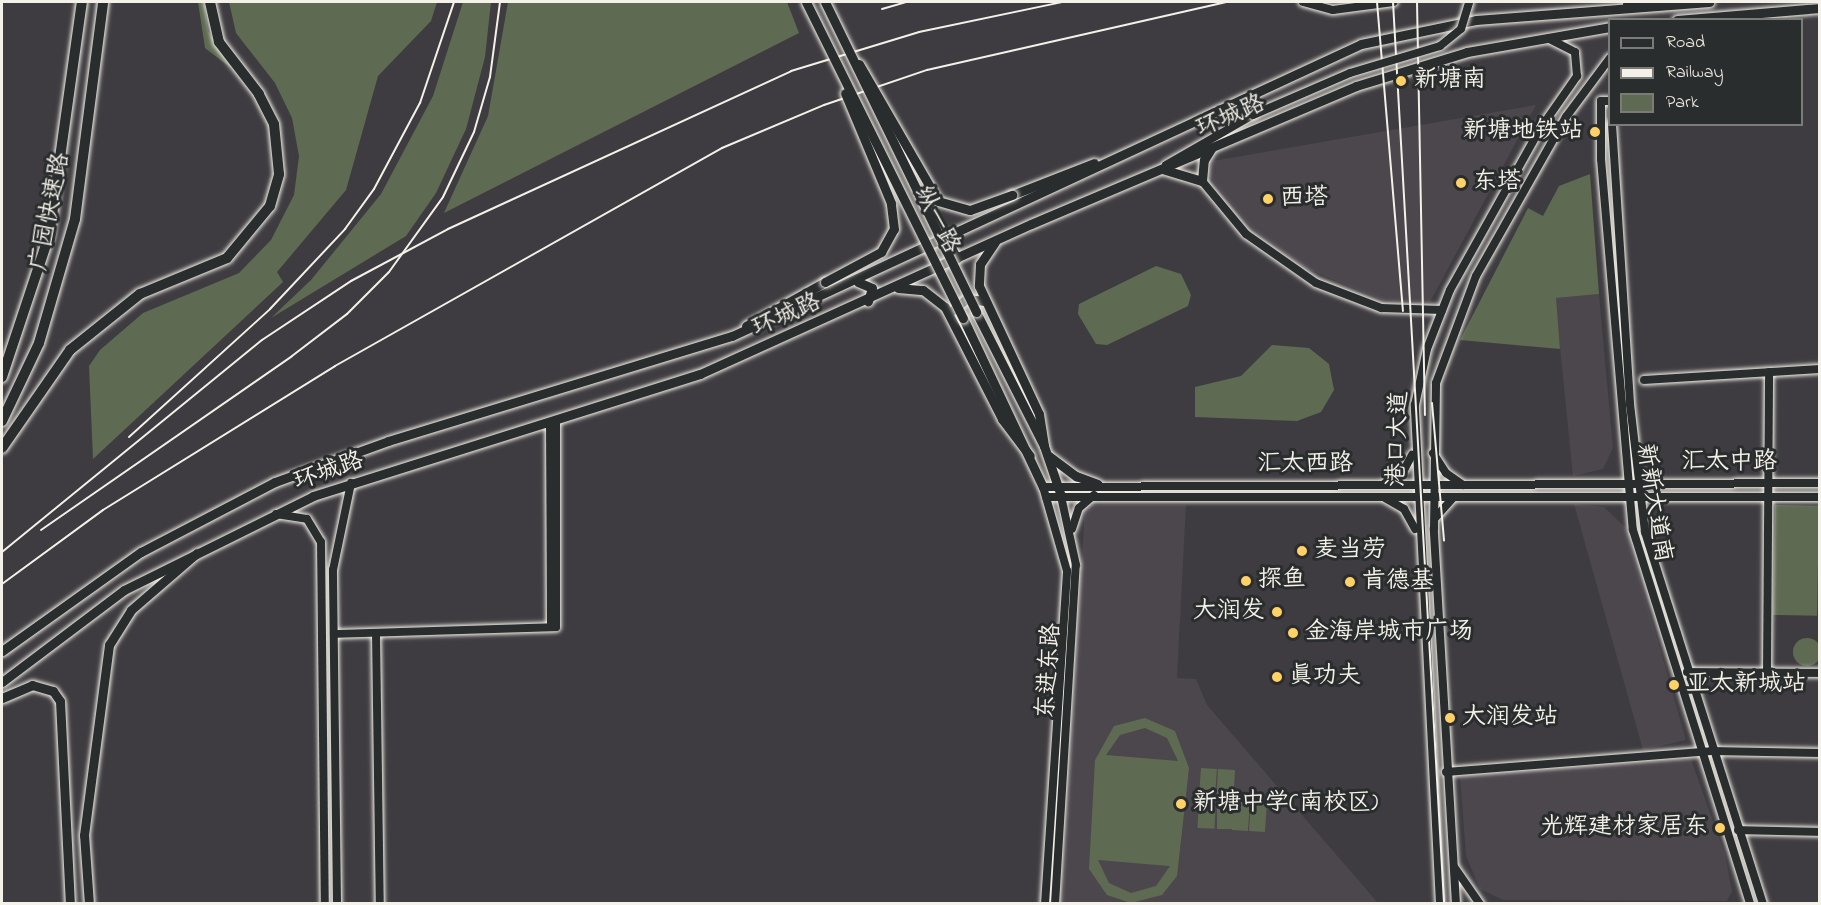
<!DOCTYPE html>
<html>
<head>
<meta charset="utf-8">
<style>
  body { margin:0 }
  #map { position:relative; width:1821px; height:905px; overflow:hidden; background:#3e3c40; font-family:"Indie Flower","LXGW WenKai TC",sans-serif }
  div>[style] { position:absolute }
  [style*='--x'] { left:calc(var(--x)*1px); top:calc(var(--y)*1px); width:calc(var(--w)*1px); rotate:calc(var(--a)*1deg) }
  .built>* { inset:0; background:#4c464d }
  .green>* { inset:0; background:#5e6b52; transform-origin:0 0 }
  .round { border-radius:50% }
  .roads { filter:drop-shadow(0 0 2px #f4f1e8) drop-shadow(0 0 2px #f4f1e8) }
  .minor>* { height:8px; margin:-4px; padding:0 4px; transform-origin:4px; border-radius:4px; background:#2a2d2e }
  .major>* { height:9px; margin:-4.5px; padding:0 4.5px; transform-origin:4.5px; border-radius:4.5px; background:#2a2d2e }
  .highway>* { height:10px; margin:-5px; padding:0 5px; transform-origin:5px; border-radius:5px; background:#2a2d2e }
  .rail>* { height:2px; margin:-1px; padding:0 1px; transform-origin:1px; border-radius:1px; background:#f4f1e8 }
  .bridges { filter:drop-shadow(0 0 2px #f4f1e8) drop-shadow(0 0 2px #f4f1e8) }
  .minor-bridge>* { height:8px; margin:-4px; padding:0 4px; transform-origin:4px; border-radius:4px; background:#2a2d2e }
  .major-bridge>* { height:9px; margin:-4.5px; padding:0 4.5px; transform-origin:4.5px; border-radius:4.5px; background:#2a2d2e }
  .dots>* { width:16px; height:16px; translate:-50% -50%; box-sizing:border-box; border:3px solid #2a2d2e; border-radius:50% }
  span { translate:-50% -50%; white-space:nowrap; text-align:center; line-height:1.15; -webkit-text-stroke:6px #2a2d2e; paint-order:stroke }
  .poi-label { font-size:24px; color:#f4f1e8 }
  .left { translate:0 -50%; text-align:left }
  .right { translate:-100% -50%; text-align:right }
  .street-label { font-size:24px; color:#f4f1e8 }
  .frame { position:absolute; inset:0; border:3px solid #f4f1e8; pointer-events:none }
  .legend { position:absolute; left:1608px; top:18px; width:195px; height:108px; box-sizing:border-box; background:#2a2d2e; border:2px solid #7b7b78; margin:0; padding:8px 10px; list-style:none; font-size:18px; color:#f4f1e8 }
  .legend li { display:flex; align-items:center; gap:12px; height:30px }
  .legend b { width:30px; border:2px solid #7b7b78 }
</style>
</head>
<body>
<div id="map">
  <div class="built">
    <div style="clip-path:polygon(1536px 105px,1430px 302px,1383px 300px,1306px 268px,1252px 228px,1209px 176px,1212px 161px)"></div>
    <div style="clip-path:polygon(1599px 294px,1613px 448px,1603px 469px,1573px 476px,1555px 298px)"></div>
    <div style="clip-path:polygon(1574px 504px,1604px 507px,1625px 527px,1686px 740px,1643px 750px)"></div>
    <div style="clip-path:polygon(1085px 505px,1186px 505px,1177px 678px,1196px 679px,1207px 705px,1378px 903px,1063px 904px)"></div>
    <div style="clip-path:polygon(1691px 759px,1725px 855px,1732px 891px,1727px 901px,1503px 900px,1480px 889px,1466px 856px,1460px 777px)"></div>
  </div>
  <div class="green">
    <div style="clip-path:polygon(198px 2px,204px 2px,208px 31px,231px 68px,205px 48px)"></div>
    <div style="clip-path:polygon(229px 2px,437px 2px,431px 21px,378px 76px,346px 190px,277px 272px,283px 282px,93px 459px,89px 366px,100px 350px,143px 313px,239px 273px,271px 240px,294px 195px,299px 156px,292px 118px,275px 83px,236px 33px)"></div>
    <div style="clip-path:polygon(463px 2px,491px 2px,485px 57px,466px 129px,436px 193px,406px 236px,271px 318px,311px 280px,381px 194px,433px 96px)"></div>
    <div style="clip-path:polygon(508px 2px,787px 2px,799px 33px,444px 213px,488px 116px)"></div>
    <div style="clip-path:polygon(1590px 174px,1599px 294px,1556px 298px,1560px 349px,1460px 340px,1528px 208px,1543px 216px,1559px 186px)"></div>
    <div style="clip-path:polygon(1156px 266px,1181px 274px,1191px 295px,1188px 306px,1107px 345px,1096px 344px,1078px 314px,1079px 304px)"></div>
    <div style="clip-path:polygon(1272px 345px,1309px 348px,1329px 364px,1334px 390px,1321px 412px,1297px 421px,1195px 417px,1195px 387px,1241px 376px)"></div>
    <div style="left:1775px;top:505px;width:44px;height:110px;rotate:1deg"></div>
    <div class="round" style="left:1793px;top:638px;width:28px;height:28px"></div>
    <div style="clip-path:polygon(evenodd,1145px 718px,1175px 731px,1189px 768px,1177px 876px,1162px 895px,1131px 903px,1107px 895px,1089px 869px,1095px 760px,1114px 726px,1145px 718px,1145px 728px,1167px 738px,1178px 761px,1106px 755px,1120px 735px,1145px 728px,1145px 718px,1098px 860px,1169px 866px,1170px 866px,1156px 886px,1131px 893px,1109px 883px,1098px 860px)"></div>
    <div style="left:1201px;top:768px;width:16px;height:29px;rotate:4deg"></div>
    <div style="left:1218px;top:769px;width:17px;height:30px;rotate:3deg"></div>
    <div style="left:1199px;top:799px;width:17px;height:29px;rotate:3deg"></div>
    <div style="left:1217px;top:800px;width:16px;height:29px"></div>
    <div style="left:1234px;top:801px;width:16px;height:29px;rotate:4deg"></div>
    <div style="left:1251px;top:802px;width:16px;height:29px;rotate:4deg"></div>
  </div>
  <div class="roads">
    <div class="minor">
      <div style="--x:1303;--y:2;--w:31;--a:15"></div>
      <div style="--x:1333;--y:10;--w:61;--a:-7.6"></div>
      <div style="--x:1627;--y:5;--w:16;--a:-11"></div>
      <div style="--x:1610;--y:101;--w:9;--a:180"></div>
      <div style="--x:1601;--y:101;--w:58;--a:90"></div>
      <div style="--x:1601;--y:159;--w:372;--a:85.1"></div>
      <div style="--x:1633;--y:530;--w:392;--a:72.6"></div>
      <div style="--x:1612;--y:124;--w:281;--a:86.3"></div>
      <div style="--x:1630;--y:404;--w:129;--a:83.3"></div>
      <div style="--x:1645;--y:532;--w:390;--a:72.4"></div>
      <div style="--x:1166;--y:165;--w:100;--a:-29.9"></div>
      <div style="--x:1202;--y:181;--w:69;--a:50.3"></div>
      <div style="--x:1246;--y:234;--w:85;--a:35"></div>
      <div style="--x:1316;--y:283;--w:70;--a:21"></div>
      <div style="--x:1381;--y:308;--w:61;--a:1.9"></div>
      <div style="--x:1644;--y:380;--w:176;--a:-3.6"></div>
      <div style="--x:550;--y:424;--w:203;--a:89.7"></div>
      <div style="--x:1433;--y:453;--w:24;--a:57"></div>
      <div style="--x:1446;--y:473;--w:21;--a:35"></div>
      <div style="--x:1384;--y:484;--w:26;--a:-37"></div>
      <div style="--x:1405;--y:468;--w:15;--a:-62"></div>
      <div style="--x:1046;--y:497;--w:774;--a:0"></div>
      <div style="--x:1385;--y:498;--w:22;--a:30"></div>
      <div style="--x:1404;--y:509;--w:23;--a:61"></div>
      <div style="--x:276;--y:514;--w:31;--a:9"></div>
      <div style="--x:307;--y:519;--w:27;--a:59"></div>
      <div style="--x:321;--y:542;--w:362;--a:89.4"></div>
      <div style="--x:1435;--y:518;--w:28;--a:-48"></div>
      <div style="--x:1072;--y:529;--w:22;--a:-72"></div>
      <div style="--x:1079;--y:508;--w:20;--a:-41"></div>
      <div style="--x:376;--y:633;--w:271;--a:89.2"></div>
      <div style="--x:334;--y:634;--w:222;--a:-1.8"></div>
      <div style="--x:556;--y:627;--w:205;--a:-90"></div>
      <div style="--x:1687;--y:672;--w:133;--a:0.4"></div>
      <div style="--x:1767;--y:672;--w:300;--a:-89.6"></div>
      <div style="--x:1446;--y:772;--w:266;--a:-4.5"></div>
      <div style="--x:1711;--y:751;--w:109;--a:1.1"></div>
      <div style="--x:1738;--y:830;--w:82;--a:1.4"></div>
      <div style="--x:1455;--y:868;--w:44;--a:55.2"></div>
      <div style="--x:337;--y:904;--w:334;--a:-90.7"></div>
      <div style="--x:333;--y:570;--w:89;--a:-78.3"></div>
      <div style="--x:1045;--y:904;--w:334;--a:-86.2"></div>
      <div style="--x:1067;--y:571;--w:87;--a:-105.9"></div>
      <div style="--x:1043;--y:487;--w:777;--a:-0.29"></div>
      <div style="--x:1055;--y:904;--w:340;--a:-86.5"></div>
      <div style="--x:1076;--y:565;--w:71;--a:-102.3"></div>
      <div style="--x:1440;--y:904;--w:500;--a:-92.9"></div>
      <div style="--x:1415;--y:405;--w:57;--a:-77.9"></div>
      <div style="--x:1427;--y:349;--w:63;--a:-68.7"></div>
      <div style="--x:1450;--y:290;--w:184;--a:-60.8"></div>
      <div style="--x:1540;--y:129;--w:65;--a:-55.1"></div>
      <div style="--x:1577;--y:76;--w:24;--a:-95"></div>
      <div style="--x:1575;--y:52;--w:30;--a:-153"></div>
      <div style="--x:1456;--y:904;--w:376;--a:-93.4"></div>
      <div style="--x:1434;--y:529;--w:146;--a:-89.2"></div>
      <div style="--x:1436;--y:383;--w:114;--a:-69.5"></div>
      <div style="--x:1476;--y:276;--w:183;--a:-60.5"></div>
      <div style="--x:1566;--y:117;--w:74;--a:-53.3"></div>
    </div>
    <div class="major">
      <div style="--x:1677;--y:20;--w:144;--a:-4.8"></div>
      <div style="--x:1162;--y:169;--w:42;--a:16.7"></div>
      <div style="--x:1202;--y:181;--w:21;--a:-85"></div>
      <div style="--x:1204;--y:160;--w:15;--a:-58"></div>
      <div style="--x:1012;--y:195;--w:88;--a:-21.3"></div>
      <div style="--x:947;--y:240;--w:21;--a:62"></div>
      <div style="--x:995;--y:242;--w:27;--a:124"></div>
      <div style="--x:980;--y:264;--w:22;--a:93"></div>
      <div style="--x:979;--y:286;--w:141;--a:64.9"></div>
      <div style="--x:1039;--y:414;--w:32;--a:81"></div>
      <div style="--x:858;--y:282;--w:15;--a:23"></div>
      <div style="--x:872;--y:288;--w:14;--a:107"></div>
      <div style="--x:898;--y:288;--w:25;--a:5"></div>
      <div style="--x:923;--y:290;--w:28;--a:38"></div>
      <div style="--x:945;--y:307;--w:126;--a:63"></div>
      <div style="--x:1002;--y:419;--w:46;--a:52.9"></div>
      <div style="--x:953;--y:310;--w:17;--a:-40"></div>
      <div style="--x:966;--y:299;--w:19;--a:6"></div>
      <div style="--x:976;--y:312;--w:150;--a:63.1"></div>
      <div style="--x:1044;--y:446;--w:53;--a:71.2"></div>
      <div style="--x:963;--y:318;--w:187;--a:64.7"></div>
      <div style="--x:746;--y:326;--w:90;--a:-29.1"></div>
      <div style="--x:1049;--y:456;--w:34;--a:37"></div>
      <div style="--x:1076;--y:476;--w:23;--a:20"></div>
      <div style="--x:2;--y:651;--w:171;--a:-35.5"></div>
      <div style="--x:141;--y:552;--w:151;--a:-27.6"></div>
      <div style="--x:275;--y:482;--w:120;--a:-19.9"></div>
      <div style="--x:388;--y:441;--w:360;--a:-17"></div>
      <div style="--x:732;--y:336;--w:693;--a:-24.9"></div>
      <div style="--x:1361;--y:44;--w:117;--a:-11.8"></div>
      <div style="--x:1476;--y:20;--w:234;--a:-4.4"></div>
      <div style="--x:2;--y:682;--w:153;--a:-37"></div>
      <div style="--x:124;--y:590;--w:211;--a:-26.4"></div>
      <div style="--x:313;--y:496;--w:406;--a:-17.5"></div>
      <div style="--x:700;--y:374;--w:363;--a:-24.4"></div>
      <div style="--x:1031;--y:224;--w:353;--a:-23"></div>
      <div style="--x:1356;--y:86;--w:116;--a:-17"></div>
      <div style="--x:1467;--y:52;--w:145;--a:-9.9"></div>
      <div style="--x:2;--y:698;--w:33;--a:-23"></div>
      <div style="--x:32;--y:685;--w:22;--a:16"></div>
      <div style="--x:53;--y:691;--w:12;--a:55"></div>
      <div style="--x:60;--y:701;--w:203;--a:87.2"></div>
      <div style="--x:89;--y:904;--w:69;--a:-94.1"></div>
      <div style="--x:84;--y:835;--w:192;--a:-82.5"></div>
      <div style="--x:109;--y:645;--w:41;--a:-57.8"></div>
      <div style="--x:131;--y:610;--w:87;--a:-40.8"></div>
    </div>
    <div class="highway">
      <div style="--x:2;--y:377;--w:149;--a:-71.6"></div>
      <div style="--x:49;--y:236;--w:236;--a:-82"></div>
      <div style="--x:2;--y:421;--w:86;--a:-64.6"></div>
      <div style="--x:39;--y:343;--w:129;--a:-73.8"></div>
      <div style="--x:75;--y:219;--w:219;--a:-82.6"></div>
      <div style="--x:2;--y:448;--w:119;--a:-55.2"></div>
      <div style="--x:70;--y:350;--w:90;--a:-38.7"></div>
      <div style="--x:140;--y:294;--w:94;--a:-22.5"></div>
      <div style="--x:227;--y:258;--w:67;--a:-50.4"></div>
      <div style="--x:270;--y:206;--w:33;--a:-74"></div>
      <div style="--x:279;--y:174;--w:50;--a:-95.7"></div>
      <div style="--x:274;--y:124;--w:34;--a:-117"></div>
      <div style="--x:259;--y:94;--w:66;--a:-127.6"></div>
      <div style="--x:219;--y:42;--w:41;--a:-102.7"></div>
    </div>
  </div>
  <div class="rail">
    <div style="--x:1377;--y:2;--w:310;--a:85.2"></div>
    <div style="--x:1393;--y:2;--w:903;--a:86.76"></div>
    <div style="--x:1417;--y:2;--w:413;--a:88.9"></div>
    <div style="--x:882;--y:9;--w:25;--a:-16"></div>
    <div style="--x:1432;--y:403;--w:138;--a:85"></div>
    <div style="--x:129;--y:437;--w:190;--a:-42.2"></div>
    <div style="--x:270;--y:309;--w:110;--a:-46.8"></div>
    <div style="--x:345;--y:229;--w:49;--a:-54.1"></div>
    <div style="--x:374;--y:189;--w:98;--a:-61.9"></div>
    <div style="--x:420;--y:103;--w:107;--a:-71.4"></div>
    <div style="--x:41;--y:530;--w:305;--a:-34.7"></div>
    <div style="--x:292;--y:356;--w:69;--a:-37.4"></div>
    <div style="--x:347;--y:314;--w:59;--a:-45"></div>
    <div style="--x:389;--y:272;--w:92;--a:-54.2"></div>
    <div style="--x:443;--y:197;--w:72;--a:-64.5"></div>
    <div style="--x:474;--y:132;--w:57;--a:-73.8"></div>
    <div style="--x:490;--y:77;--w:76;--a:-82.4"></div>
    <div style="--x:2;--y:552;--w:335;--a:-39.2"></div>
    <div style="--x:262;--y:340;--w:107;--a:-33.5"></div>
    <div style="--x:351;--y:281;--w:110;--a:-28.2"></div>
    <div style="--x:448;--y:229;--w:378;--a:-24.7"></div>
    <div style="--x:791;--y:71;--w:134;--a:-16.9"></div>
    <div style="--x:919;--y:32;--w:146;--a:-11.8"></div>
    <div style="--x:2;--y:584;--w:125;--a:-36.2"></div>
    <div style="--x:103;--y:510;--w:273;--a:-31.8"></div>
    <div style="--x:335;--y:366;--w:444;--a:-29.4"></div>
    <div style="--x:722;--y:148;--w:111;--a:-22.9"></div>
    <div style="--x:824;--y:105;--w:109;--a:-18.8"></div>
    <div style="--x:927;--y:70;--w:307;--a:-12.8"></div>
  </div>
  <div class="bridges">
    <div class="minor-bridge">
      <div style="--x:1253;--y:115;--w:106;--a:-23.4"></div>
      <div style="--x:1350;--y:73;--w:94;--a:-16.7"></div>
      <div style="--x:1440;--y:46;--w:27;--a:-39"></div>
      <div style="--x:1461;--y:29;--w:28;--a:-73"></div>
    </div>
    <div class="major-bridge">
      <div style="--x:806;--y:2;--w:353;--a:63.6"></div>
      <div style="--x:825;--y:2;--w:345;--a:64"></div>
      <div style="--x:859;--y:64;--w:158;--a:60"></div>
      <div style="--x:938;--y:201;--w:33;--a:16"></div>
      <div style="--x:970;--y:210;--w:45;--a:-19.7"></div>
      <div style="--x:825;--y:282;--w:64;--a:-28.2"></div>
      <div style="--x:881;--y:252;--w:26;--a:-61"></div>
      <div style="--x:894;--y:229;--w:26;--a:-97"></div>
      <div style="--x:891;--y:203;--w:119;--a:-112.7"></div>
    </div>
  </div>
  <div class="dots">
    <div style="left:1401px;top:81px;background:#ffd166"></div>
    <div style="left:1595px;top:132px;background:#ffd166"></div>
    <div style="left:1461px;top:183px;background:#ffd166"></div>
    <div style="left:1268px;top:199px;background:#ffd166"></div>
    <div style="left:1302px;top:551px;background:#ffd166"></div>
    <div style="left:1246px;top:581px;background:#ffd166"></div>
    <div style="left:1350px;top:582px;background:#ffd166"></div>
    <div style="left:1277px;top:612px;background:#ffd166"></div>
    <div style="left:1293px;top:633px;background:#ffd166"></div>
    <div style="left:1277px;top:677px;background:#ffd166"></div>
    <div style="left:1674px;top:685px;background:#ffd166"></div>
    <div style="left:1450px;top:718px;background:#ffd166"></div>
    <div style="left:1181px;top:804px;background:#ffd166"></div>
    <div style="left:1720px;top:828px;background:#ffd166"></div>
  </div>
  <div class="poi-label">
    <span class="left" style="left:1414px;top:81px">新塘南</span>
    <span class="right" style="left:1583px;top:132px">新塘地铁站</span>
    <span class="left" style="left:1473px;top:183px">东塔</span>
    <span class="left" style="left:1280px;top:199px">西塔</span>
    <span class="left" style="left:1314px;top:551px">麦当劳</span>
    <span class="left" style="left:1258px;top:581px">探鱼</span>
    <span class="left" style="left:1362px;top:582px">肯德基</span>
    <span class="right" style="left:1265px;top:612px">大润发</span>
    <span class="left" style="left:1305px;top:633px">金海岸城市广场</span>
    <span class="left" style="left:1289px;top:677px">真功夫</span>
    <span class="left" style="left:1686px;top:685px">亚太新城站</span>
    <span class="left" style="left:1462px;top:718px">大润发站</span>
    <span class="left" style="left:1193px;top:804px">新塘中学(南校区)</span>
    <span class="right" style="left:1708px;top:828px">光辉建材家居东</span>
  </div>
  <div class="street-label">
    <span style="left:1231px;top:117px;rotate:-23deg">环城路</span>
    <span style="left:51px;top:212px;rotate:-79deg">广园快速路</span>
    <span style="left:936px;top:220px;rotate:63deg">纵一路</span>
    <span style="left:787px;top:316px;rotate:-24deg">环城路</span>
    <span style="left:1399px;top:439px;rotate:-88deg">港口大道</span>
    <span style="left:1729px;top:463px">汇太中路</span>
    <span style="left:1305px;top:465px">汇太西路</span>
    <span style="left:329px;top:472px;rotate:-19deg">环城路</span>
    <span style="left:1653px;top:503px;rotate:81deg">新新大道南</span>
    <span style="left:1050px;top:671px;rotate:-86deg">东进东路</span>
  </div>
  <div class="frame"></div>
  <ul class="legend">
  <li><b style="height:8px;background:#2a2d2e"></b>Road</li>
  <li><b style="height:8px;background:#f4f1e8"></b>Railway</li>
  <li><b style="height:16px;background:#5e6b52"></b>Park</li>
  </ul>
</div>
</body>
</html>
